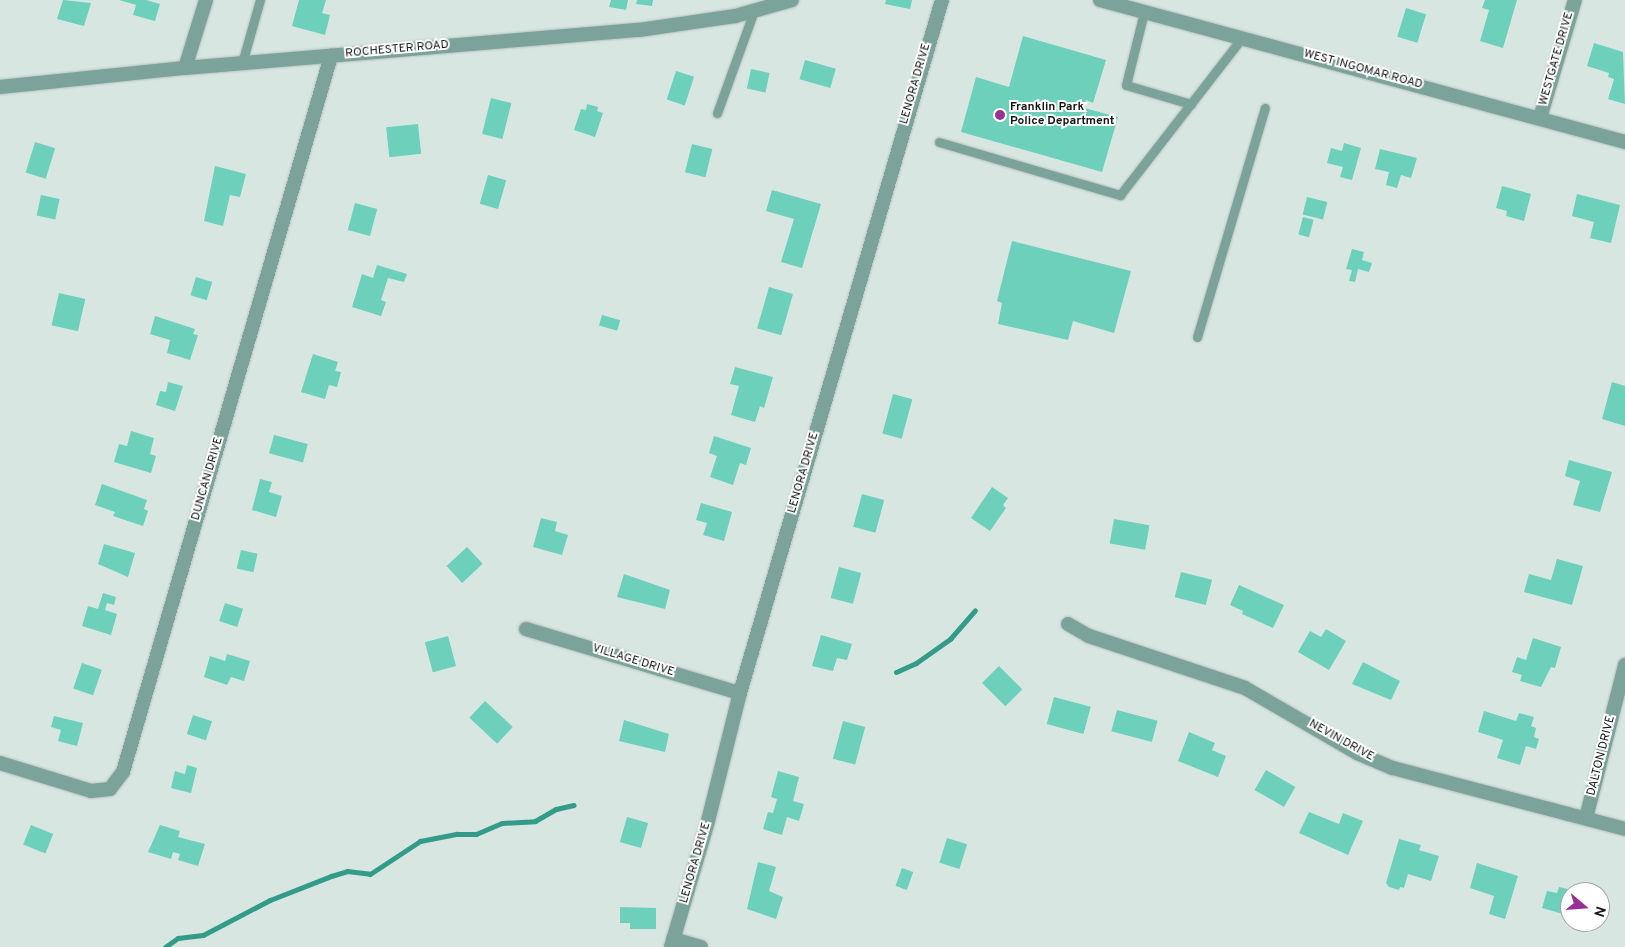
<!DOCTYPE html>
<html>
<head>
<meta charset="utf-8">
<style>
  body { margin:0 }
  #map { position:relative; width:1625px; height:947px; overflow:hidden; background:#d8e6e2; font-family:Overpass,sans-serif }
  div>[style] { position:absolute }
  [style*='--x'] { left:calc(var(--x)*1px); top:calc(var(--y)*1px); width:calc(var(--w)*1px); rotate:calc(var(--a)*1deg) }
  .stream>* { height:5px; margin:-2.5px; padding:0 2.5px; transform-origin:2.5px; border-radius:2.5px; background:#339c89 }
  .building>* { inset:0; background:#6dd0bb; transform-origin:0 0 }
  .roads { filter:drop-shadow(0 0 1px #b5c1bd) drop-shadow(0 0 1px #b5c1bd) }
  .service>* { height:9px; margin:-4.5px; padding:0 4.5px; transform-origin:4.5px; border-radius:4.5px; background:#7ca399 }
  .minor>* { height:14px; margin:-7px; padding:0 7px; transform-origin:7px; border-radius:7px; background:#7ca399 }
  .tertiary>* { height:14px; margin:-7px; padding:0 7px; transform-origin:7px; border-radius:7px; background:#7ca399 }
  .dots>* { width:14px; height:14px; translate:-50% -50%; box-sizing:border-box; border:2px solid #fff; border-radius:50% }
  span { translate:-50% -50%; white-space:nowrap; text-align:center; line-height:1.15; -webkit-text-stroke:4px #fff; paint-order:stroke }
  .street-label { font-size:12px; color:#131816 }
  .poi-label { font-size:12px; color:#131816; font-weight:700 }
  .left { translate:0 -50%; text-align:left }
  .north { position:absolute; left:1560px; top:882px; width:50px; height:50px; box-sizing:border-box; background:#fff; border:1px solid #a1a3a2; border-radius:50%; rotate:108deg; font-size:14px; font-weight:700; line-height:20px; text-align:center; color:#131816 }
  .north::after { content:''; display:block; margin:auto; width:18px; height:22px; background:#973196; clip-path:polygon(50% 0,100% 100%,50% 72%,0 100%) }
</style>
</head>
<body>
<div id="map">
  <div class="stream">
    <div style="--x:896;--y:672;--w:22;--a:-24"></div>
    <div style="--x:916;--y:663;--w:42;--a:-35.2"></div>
    <div style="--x:950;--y:639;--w:38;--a:-49"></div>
    <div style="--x:165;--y:947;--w:16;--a:-35"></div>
    <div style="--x:178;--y:938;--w:25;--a:-7"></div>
    <div style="--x:203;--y:935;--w:76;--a:-27.6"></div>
    <div style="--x:270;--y:900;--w:66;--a:-21.5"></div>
    <div style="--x:331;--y:876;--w:17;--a:-17"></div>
    <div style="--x:347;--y:871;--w:23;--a:7"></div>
    <div style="--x:370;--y:874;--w:60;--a:-33.4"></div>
    <div style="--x:420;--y:841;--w:38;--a:-11"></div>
    <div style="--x:457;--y:834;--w:19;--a:0"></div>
    <div style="--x:476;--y:834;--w:28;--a:-23"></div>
    <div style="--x:502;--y:823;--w:33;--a:-3"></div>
    <div style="--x:535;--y:821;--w:24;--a:-30"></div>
    <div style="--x:556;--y:809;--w:18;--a:-13"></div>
  </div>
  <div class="building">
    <div style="clip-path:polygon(63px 0,91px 3px,84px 26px,57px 19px)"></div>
    <div style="clip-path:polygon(119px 0,146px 0,160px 4px,155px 21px,133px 15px,136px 5px)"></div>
    <div style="clip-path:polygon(299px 0,326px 0,322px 13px,330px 15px,325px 35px,292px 26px)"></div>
    <div style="clip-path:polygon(611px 0,628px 0,626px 10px,609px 7px)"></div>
    <div style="clip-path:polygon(637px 0,653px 0,652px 6px,636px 4px)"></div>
    <div style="clip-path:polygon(886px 0,912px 0,910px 9px,885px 4px)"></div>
    <div style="clip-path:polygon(1485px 0,1517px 0,1503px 48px,1480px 41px,1489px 10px,1482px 8px)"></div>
    <div style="left:1406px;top:8px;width:21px;height:30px;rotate:17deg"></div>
    <div style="clip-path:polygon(1023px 36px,1106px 60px,1093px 103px,1086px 100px,1084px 108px,1118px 117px,1102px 172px,961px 132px,976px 77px,1009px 87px)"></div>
    <div style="clip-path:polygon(1594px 43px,1623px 52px,1625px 104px,1608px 99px,1614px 79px,1608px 77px,1609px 73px,1587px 66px)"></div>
    <div style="left:805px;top:60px;width:32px;height:20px;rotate:16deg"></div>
    <div style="left:751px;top:69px;width:19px;height:20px;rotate:12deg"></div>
    <div style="left:676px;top:71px;width:19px;height:30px;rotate:18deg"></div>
    <div style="left:491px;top:98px;width:21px;height:37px;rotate:14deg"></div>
    <div style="clip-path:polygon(587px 104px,598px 107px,597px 111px,603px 113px,595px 137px,574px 130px,581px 109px,586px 110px)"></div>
    <div style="left:418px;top:124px;width:30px;height:32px;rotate:84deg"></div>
    <div style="left:35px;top:142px;width:21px;height:32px;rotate:17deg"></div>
    <div style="clip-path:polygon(1344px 143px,1361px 148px,1352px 180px,1340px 177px,1343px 167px,1327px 163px,1331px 148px,1342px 151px)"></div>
    <div style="left:692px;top:144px;width:21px;height:29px;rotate:14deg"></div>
    <div style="clip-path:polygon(1380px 149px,1417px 158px,1411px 178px,1401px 175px,1397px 188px,1386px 185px,1389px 172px,1375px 169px)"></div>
    <div style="clip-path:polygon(215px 166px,246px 174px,240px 197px,230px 195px,223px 226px,204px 221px)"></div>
    <div style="left:488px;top:175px;width:19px;height:30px;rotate:16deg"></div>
    <div style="clip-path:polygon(1502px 186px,1531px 194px,1524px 221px,1506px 216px,1507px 211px,1496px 208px)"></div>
    <div style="clip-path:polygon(772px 190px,821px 204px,802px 268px,781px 262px,794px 219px,766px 211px)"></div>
    <div style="clip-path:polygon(1577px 194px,1620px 205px,1611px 243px,1590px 238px,1594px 222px,1572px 216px)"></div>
    <div style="left:41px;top:195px;width:19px;height:21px;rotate:12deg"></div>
    <div style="left:1307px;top:197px;width:21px;height:18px;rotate:14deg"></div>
    <div style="left:355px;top:203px;width:23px;height:28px;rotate:15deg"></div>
    <div style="left:1303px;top:217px;width:11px;height:18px;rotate:15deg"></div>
    <div style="clip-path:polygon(1012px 241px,1131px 271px,1114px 333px,1073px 321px,1068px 340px,998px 324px,1002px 303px,997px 301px)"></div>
    <div style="clip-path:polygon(1352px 249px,1364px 252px,1362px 260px,1372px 263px,1369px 272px,1358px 269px,1355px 282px,1349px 281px,1352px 270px,1346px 269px)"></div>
    <div style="clip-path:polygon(377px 265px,407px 274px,404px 282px,388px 278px,381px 300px,386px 302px,381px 316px,352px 307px,362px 274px,373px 278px)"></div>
    <div style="left:196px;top:277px;width:17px;height:19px;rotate:17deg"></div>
    <div style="left:769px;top:287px;width:25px;height:43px;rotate:16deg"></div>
    <div style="left:59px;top:293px;width:27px;height:33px;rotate:13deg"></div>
    <div style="left:602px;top:315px;width:19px;height:11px;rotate:16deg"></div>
    <div style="clip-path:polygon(155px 316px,195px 329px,193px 334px,198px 335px,190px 360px,167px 353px,170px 340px,150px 334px)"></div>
    <div style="clip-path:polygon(313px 354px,338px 362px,335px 371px,341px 372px,337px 387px,329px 385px,325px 399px,301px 392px)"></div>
    <div style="clip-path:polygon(735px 367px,773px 377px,764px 408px,760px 406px,755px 422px,731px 415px,739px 386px,730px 384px)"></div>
    <div style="clip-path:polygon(168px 382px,183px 386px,175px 411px,156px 405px,160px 391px,166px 392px)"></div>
    <div style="clip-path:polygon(1612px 382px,1625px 386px,1625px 426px,1602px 419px)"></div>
    <div style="left:893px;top:394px;width:20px;height:41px;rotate:15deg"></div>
    <div style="clip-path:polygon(131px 431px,154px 438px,150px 454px,156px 456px,151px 473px,114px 462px,119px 444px,127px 446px)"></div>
    <div style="left:274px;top:435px;width:35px;height:19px;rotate:15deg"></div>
    <div style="clip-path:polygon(714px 436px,751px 448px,746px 465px,740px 463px,733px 485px,710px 477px,717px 456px,709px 453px)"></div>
    <div style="clip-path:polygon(1569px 460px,1612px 472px,1600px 512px,1573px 505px,1580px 481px,1565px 476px)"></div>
    <div style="clip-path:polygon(260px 479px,272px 482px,269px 492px,282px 496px,276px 517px,252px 510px)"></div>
    <div style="clip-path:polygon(102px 484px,147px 500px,144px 509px,148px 511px,143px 526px,113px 516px,115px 512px,95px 505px)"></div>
    <div style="clip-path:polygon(992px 487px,1008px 498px,1003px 505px,1006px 508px,990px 531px,971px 518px)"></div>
    <div style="left:862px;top:494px;width:23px;height:34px;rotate:15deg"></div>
    <div style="clip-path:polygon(701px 503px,732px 512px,724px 541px,703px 535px,707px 523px,696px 520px)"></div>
    <div style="clip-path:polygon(541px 518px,557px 522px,555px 531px,568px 535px,562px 555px,533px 547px)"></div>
    <div style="left:1114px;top:519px;width:36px;height:25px;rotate:10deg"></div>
    <div style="clip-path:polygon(104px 544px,135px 553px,128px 577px,98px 564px)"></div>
    <div style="left:467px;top:547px;width:23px;height:28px;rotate:47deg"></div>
    <div style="left:241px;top:550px;width:17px;height:19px;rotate:13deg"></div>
    <div style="clip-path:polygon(1557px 559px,1583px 566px,1572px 605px,1524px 592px,1529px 574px,1551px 580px)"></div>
    <div style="left:839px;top:567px;width:23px;height:32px;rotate:15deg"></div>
    <div style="left:1181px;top:572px;width:32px;height:26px;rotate:14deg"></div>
    <div style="clip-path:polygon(624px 574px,670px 590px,665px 609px,617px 597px)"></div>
    <div style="clip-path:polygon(1239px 585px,1284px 605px,1273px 628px,1242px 614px,1243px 611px,1230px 605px)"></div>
    <div style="clip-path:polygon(103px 593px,116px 597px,114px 605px,107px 603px,105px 610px,117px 614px,111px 635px,82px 626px,88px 606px,98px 609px)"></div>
    <div style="left:225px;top:603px;width:19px;height:19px;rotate:18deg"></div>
    <div style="clip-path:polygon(1326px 629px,1346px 641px,1329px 670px,1298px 652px,1310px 631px,1321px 637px)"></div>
    <div style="clip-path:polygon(821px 635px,852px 644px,847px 660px,837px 658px,833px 671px,812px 666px)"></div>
    <div style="left:448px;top:636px;width:31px;height:24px;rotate:75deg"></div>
    <div style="clip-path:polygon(1533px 638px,1561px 647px,1555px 668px,1551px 667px,1541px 687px,1520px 681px,1522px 675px,1512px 672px,1517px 657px,1526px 660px)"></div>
    <div style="clip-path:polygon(227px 654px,250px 661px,244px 681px,231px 677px,227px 685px,204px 677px,210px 656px,225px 661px)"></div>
    <div style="clip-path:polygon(1363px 662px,1400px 681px,1391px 700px,1352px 684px)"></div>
    <div style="left:82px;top:663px;width:21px;height:27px;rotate:19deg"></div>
    <div style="left:999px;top:666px;width:33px;height:24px;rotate:45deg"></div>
    <div style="left:1054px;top:697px;width:38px;height:28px;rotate:15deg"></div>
    <div style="left:485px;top:701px;width:38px;height:23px;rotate:43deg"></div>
    <div style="left:1117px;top:710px;width:42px;height:22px;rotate:15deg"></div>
    <div style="clip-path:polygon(1484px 711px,1516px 721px,1519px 713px,1534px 717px,1531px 726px,1536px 728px,1534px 737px,1539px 739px,1536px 749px,1526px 746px,1520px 765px,1497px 758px,1503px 740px,1478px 732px)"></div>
    <div style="left:193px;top:715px;width:20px;height:20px;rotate:18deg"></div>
    <div style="clip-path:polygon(54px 716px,83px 723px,77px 746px,58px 741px,61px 730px,51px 727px)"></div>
    <div style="clip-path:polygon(624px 720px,669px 734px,665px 752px,619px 741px)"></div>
    <div style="left:843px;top:721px;width:23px;height:39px;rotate:15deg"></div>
    <div style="clip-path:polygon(1189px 732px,1215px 743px,1212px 750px,1226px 756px,1218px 777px,1178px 761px)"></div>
    <div style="clip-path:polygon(187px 765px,197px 768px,191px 793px,171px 788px,175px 771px,185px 774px)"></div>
    <div style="left:1266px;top:770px;width:34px;height:23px;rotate:30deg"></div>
    <div style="clip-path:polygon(778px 771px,799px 777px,793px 801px,804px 804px,799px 821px,787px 817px,782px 835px,763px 829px,768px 812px,773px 813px,777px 799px,771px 797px)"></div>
    <div style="clip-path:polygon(1309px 812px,1339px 824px,1343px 813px,1363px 821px,1348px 855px,1299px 833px)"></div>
    <div style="left:627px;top:817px;width:22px;height:26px;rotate:16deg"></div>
    <div style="left:31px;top:825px;width:24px;height:21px;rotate:22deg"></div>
    <div style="clip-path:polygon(160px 825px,180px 831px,178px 837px,205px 844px,198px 866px,178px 860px,180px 854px,173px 852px,171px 859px,148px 852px)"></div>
    <div style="left:947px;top:838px;width:21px;height:26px;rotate:17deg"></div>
    <div style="clip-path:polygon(1399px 839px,1421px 845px,1419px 850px,1439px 856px,1431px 881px,1408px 874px,1404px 888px,1400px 887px,1399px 890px,1389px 887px,1386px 883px)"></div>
    <div style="clip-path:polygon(758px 862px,776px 867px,769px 891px,783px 897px,776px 919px,747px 909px)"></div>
    <div style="clip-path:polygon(1477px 863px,1518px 876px,1505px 919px,1489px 914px,1494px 896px,1470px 888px)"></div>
    <div style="left:902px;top:868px;width:12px;height:19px;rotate:20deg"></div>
    <div style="clip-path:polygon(1559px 887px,1576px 891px,1570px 892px,1570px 916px,1542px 908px,1547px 891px,1557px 893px)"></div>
    <div style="clip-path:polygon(620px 907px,656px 908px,656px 929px,630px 929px,630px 923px,620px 923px)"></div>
  </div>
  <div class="roads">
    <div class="service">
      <div style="--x:1144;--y:12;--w:75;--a:103.9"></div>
      <div style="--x:1126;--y:85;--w:68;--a:16.3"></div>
      <div style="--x:242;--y:63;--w:66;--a:-74.1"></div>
      <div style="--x:717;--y:113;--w:109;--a:-70.1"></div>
      <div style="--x:939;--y:142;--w:189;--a:16.3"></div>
      <div style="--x:1120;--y:195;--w:199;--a:-52.2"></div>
      <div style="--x:1197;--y:337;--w:239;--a:-73.5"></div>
    </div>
    <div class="minor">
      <div style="--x:185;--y:68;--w:71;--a:-72.8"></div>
      <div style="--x:1540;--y:118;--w:123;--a:-73.5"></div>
      <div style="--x:1068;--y:624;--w:24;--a:30"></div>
      <div style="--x:1089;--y:636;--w:164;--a:18.4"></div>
      <div style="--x:1245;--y:688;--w:129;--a:30.1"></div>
      <div style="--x:1357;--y:753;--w:39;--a:23"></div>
      <div style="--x:1393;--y:768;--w:240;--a:14.7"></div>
      <div style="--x:526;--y:629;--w:223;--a:16.7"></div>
      <div style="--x:0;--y:763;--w:95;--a:17.1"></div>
      <div style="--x:91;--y:791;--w:19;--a:-6"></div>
      <div style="--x:110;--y:789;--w:21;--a:-53"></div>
      <div style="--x:123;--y:772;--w:746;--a:-73.8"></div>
      <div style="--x:1586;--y:818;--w:158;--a:-75.7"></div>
      <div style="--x:673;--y:939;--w:29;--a:16"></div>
      <div style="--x:671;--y:947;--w:131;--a:-73.6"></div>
      <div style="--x:708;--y:821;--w:132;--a:-76"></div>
      <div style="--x:740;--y:693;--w:722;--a:-73.75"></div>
    </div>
    <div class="tertiary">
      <div style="--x:1100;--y:0;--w:544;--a:15.14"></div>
      <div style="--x:0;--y:87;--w:186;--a:-5.9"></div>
      <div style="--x:185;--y:68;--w:456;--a:-4.8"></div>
      <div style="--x:639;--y:30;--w:97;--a:-8.3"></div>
      <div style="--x:735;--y:16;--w:59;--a:-15.7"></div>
    </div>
  </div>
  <div class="dots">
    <div style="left:1000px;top:115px;background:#973196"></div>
  </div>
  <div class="street-label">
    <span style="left:397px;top:50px;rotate:-5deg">ROCHESTER ROAD</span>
    <span style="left:1557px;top:59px;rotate:-74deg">WESTGATE DRIVE</span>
    <span style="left:1363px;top:70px;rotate:15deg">WEST INGOMAR ROAD</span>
    <span style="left:916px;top:84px;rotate:-74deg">LENORA DRIVE</span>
    <span style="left:804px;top:473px;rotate:-74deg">LENORA DRIVE</span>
    <span style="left:208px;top:479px;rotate:-74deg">DUNCAN DRIVE</span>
    <span style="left:633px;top:661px;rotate:17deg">VILLAGE DRIVE</span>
    <span style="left:1341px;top:741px;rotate:29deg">NEVIN DRIVE</span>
    <span style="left:1602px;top:756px;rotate:-76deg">DALTON DRIVE</span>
    <span style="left:696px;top:863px;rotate:-74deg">LENORA DRIVE</span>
  </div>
  <div class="poi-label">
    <span class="left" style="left:1010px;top:115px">Franklin Park<br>Police Department</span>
  </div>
  <div class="north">N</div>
</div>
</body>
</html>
